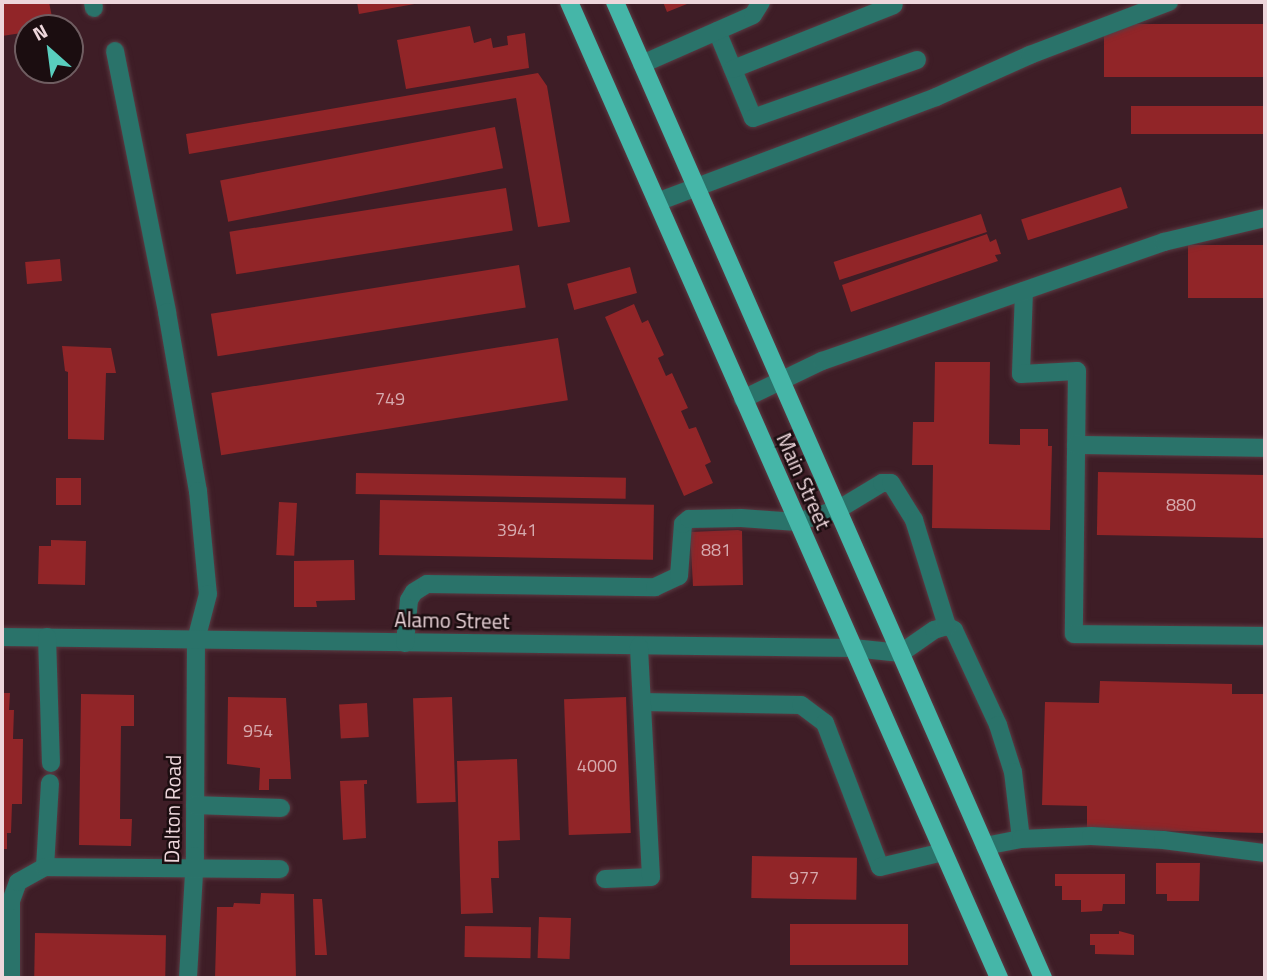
<!DOCTYPE html>
<html>
<head>
<meta charset="utf-8">
<style>
  body { margin:0 }
  #map { position:relative; width:1267px; height:980px; overflow:hidden; background:#3e1d26; font-family:"Titillium Web",sans-serif }
  div>[style] { position:absolute }
  [style*='--x'] { left:calc(var(--x)*1px); top:calc(var(--y)*1px); width:calc(var(--w)*1px); rotate:calc(var(--a)*1deg) }
  .building>* { inset:0; background:#912528; transform-origin:0 0 }
  .roads { filter:drop-shadow(0 0 2px #5a3b43) drop-shadow(0 0 2px #5a3b43) }
  .minor>* { height:18px; margin:-9px; padding:0 9px; transform-origin:9px; border-radius:9px; background:#2a736a }
  .major>* { height:18px; margin:-9px; padding:0 9px; transform-origin:9px; border-radius:9px; background:#45b6a8 }
  span { translate:-50% -50%; white-space:nowrap; text-align:center; line-height:1.15; -webkit-text-stroke:5px #1b0d10; paint-order:stroke }
  .number-label { font-size:18px; color:#d6aaae }
  .number-label span { -webkit-text-stroke-width:0 }
  .street-label { font-size:21px; color:#edd6db }
  .frame { position:absolute; inset:0; border:4px solid #edd6db; pointer-events:none }
  .north { position:absolute; left:14px; top:14px; width:70px; height:70px; box-sizing:border-box; background:#1b0d10; border:2px solid #6f5d61; border-radius:50%; rotate:332deg; font-size:19px; font-weight:700; line-height:28px; text-align:center; color:#edd6db }
  .north::after { content:''; display:block; margin:auto; width:24px; height:32px; background:#59cebf; clip-path:polygon(50% 0,100% 100%,50% 72%,0 100%) }
</style>
</head>
<body>
<div id="map">
  <div class="building">
    <div style="clip-path:polygon(2px 2px,49px 2px,54px 27px,28px 28px,28px 32px,2px 36px)"></div>
    <div style="clip-path:polygon(357px 2px,420px 2px,420px 3px,359px 14px)"></div>
    <div style="clip-path:polygon(663px 2px,692px 2px,667px 12px)"></div>
    <div style="left:1265px;top:24px;width:53px;height:161px;rotate:90deg"></div>
    <div style="clip-path:polygon(470px 26px,474px 43px,491px 38px,493px 48px,508px 45px,507px 36px,525px 33px,529px 68px,406px 89px,397px 40px)"></div>
    <div style="clip-path:polygon(538px 73px,547px 86px,570px 222px,538px 227px,516px 98px,189px 154px,186px 134px)"></div>
    <div style="left:1265px;top:106px;width:28px;height:134px;rotate:90deg"></div>
    <div style="left:495px;top:127px;width:42px;height:280px;rotate:79deg"></div>
    <div style="left:1121px;top:187px;width:22px;height:105px;rotate:72deg"></div>
    <div style="left:506px;top:188px;width:43px;height:280px;rotate:81deg"></div>
    <div style="left:981px;top:214px;width:19px;height:155px;rotate:72deg"></div>
    <div style="clip-path:polygon(987px 234px,990px 242px,996px 239px,1001px 254px,995px 255px,998px 261px,851px 312px,842px 285px)"></div>
    <div style="left:1265px;top:245px;width:53px;height:77px;rotate:90deg"></div>
    <div style="left:60px;top:259px;width:22px;height:35px;rotate:85deg"></div>
    <div style="left:519px;top:265px;width:43px;height:312px;rotate:81deg"></div>
    <div style="left:630px;top:267px;width:27px;height:65px;rotate:75deg"></div>
    <div style="clip-path:polygon(634px 304px,642px 323px,648px 320px,664px 355px,658px 358px,666px 376px,672px 373px,688px 408px,681px 411px,689px 429px,696px 427px,711px 462px,705px 465px,713px 483px,684px 496px,605px 317px)"></div>
    <div style="left:558px;top:338px;width:63px;height:351px;rotate:81deg"></div>
    <div style="clip-path:polygon(62px 346px,111px 348px,116px 373px,106px 373px,104px 440px,68px 439px,68px 372px,65px 371px)"></div>
    <div style="clip-path:polygon(935px 362px,990px 362px,989px 444px,1020px 445px,1020px 429px,1048px 429px,1048px 446px,1052px 446px,1050px 530px,932px 528px,933px 465px,912px 465px,913px 422px,934px 422px)"></div>
    <div style="left:1098px;top:472px;width:167px;height:63px;rotate:1deg"></div>
    <div style="left:356px;top:473px;width:270px;height:21px;rotate:1deg"></div>
    <div style="left:56px;top:478px;width:25px;height:27px"></div>
    <div style="left:380px;top:500px;width:274px;height:55px;rotate:1deg"></div>
    <div style="left:279px;top:502px;width:18px;height:53px;rotate:3deg"></div>
    <div style="clip-path:polygon(738px 530px,742px 531px,743px 585px,693px 586px,690px 532px)"></div>
    <div style="clip-path:polygon(51px 540px,86px 541px,85px 585px,38px 584px,39px 546px,51px 546px)"></div>
    <div style="clip-path:polygon(354px 560px,355px 600px,316px 601px,317px 607px,294px 607px,294px 561px)"></div>
    <div style="clip-path:polygon(1100px 681px,1232px 684px,1232px 694px,1265px 694px,1265px 833px,1087px 829px,1087px 806px,1042px 805px,1045px 702px,1099px 703px)"></div>
    <div style="clip-path:polygon(2px 693px,10px 693px,9px 710px,14px 710px,13px 739px,23px 739px,22px 804px,12px 804px,11px 833px,7px 833px,7px 849px,2px 849px)"></div>
    <div style="clip-path:polygon(81px 694px,134px 695px,134px 726px,121px 726px,120px 819px,132px 819px,131px 846px,79px 845px)"></div>
    <div style="clip-path:polygon(228px 697px,286px 698px,291px 779px,269px 779px,269px 790px,259px 790px,260px 768px,227px 764px)"></div>
    <div style="left:452px;top:697px;width:105px;height:39px;rotate:88deg"></div>
    <div style="left:626px;top:697px;width:136px;height:62px;rotate:88deg"></div>
    <div style="left:367px;top:703px;width:34px;height:28px;rotate:87deg"></div>
    <div style="clip-path:polygon(517px 759px,520px 840px,498px 841px,499px 878px,491px 878px,493px 913px,461px 914px,457px 761px)"></div>
    <div style="clip-path:polygon(367px 780px,367px 784px,364px 784px,366px 838px,343px 840px,340px 781px)"></div>
    <div style="left:752px;top:856px;width:105px;height:42px;rotate:1deg"></div>
    <div style="clip-path:polygon(1156px 863px,1200px 863px,1199px 901px,1167px 901px,1167px 894px,1156px 894px)"></div>
    <div style="clip-path:polygon(1055px 874px,1125px 874px,1125px 904px,1103px 904px,1102px 911px,1081px 912px,1081px 900px,1062px 900px,1062px 886px,1055px 886px)"></div>
    <div style="clip-path:polygon(261px 893px,294px 894px,296px 978px,215px 978px,217px 907px,233px 907px,234px 903px,260px 904px)"></div>
    <div style="clip-path:polygon(313px 899px,322px 899px,327px 955px,315px 955px)"></div>
    <div style="left:539px;top:917px;width:32px;height:41px;rotate:2deg"></div>
    <div style="left:790px;top:924px;width:118px;height:41px"></div>
    <div style="left:465px;top:926px;width:66px;height:31px;rotate:1deg"></div>
    <div style="clip-path:polygon(1119px 931px,1134px 935px,1134px 955px,1095px 954px,1095px 945px,1090px 945px,1090px 934px,1119px 934px)"></div>
    <div style="left:35px;top:933px;width:131px;height:45px;rotate:1deg"></div>
  </div>
  <div class="roads">
    <div class="minor">
      <div style="--x:93;--y:2;--w:6;--a:81"></div>
      <div style="--x:717;--y:31;--w:94;--a:67.5"></div>
      <div style="--x:753;--y:118;--w:174;--a:-19.5"></div>
      <div style="--x:115;--y:51;--w:266;--a:78.7"></div>
      <div style="--x:167;--y:312;--w:182;--a:80.2"></div>
      <div style="--x:198;--y:491;--w:103;--a:84.5"></div>
      <div style="--x:208;--y:594;--w:48;--a:104.6"></div>
      <div style="--x:196;--y:640;--w:216;--a:90.3"></div>
      <div style="--x:195;--y:856;--w:122;--a:93.3"></div>
      <div style="--x:642;--y:64;--w:121;--a:-23.8"></div>
      <div style="--x:753;--y:15;--w:15;--a:-58"></div>
      <div style="--x:733;--y:69;--w:173;--a:-21.7"></div>
      <div style="--x:657;--y:202;--w:298;--a:-20.6"></div>
      <div style="--x:936;--y:97;--w:103;--a:-24.1"></div>
      <div style="--x:1030;--y:55;--w:149;--a:-20.9"></div>
      <div style="--x:1024;--y:291;--w:83;--a:92.1"></div>
      <div style="--x:1021;--y:374;--w:56;--a:-3.1"></div>
      <div style="--x:1077;--y:371;--w:263;--a:90.7"></div>
      <div style="--x:1074;--y:634;--w:191;--a:0.6"></div>
      <div style="--x:743;--y:399;--w:88;--a:-25.7"></div>
      <div style="--x:822;--y:361;--w:362;--a:-19.2"></div>
      <div style="--x:1164;--y:242;--w:104;--a:-13.4"></div>
      <div style="--x:1076;--y:445;--w:189;--a:0.9"></div>
      <div style="--x:2;--y:637;--w:851;--a:0.74"></div>
      <div style="--x:853;--y:648;--w:48;--a:5.9"></div>
      <div style="--x:901;--y:653;--w:40;--a:-34.9"></div>
      <div style="--x:934;--y:630;--w:14;--a:-17"></div>
      <div style="--x:947;--y:626;--w:8;--a:30"></div>
      <div style="--x:954;--y:630;--w:105;--a:65.1"></div>
      <div style="--x:998;--y:725;--w:49;--a:72.3"></div>
      <div style="--x:1013;--y:772;--w:67;--a:83.2"></div>
      <div style="--x:47;--y:637;--w:126;--a:88.2"></div>
      <div style="--x:405;--y:643;--w:43;--a:-84.7"></div>
      <div style="--x:409;--y:600;--w:9;--a:-58"></div>
      <div style="--x:414;--y:592;--w:15;--a:-32"></div>
      <div style="--x:427;--y:584;--w:228;--a:0.8"></div>
      <div style="--x:655;--y:587;--w:26;--a:-25"></div>
      <div style="--x:679;--y:576;--w:52;--a:-85.6"></div>
      <div style="--x:683;--y:524;--w:8;--a:-40"></div>
      <div style="--x:689;--y:519;--w:52;--a:-1.1"></div>
      <div style="--x:741;--y:518;--w:56;--a:4.1"></div>
      <div style="--x:797;--y:522;--w:44;--a:-17.2"></div>
      <div style="--x:839;--y:509;--w:50;--a:-31.2"></div>
      <div style="--x:882;--y:483;--w:9;--a:0"></div>
      <div style="--x:891;--y:483;--w:44;--a:58.1"></div>
      <div style="--x:914;--y:520;--w:111;--a:72.7"></div>
      <div style="--x:642;--y:702;--w:159;--a:1.1"></div>
      <div style="--x:801;--y:705;--w:30;--a:37"></div>
      <div style="--x:825;--y:723;--w:154;--a:69.1"></div>
      <div style="--x:880;--y:867;--w:65;--a:-13.4"></div>
      <div style="--x:195;--y:805;--w:86;--a:2"></div>
      <div style="--x:985;--y:846;--w:37;--a:-11"></div>
      <div style="--x:1021;--y:839;--w:70;--a:-2.5"></div>
      <div style="--x:1091;--y:836;--w:72;--a:3.2"></div>
      <div style="--x:1163;--y:840;--w:103;--a:7.3"></div>
      <div style="--x:45;--y:867;--w:84;--a:-86.6"></div>
      <div style="--x:605;--y:879;--w:46;--a:-2.5"></div>
      <div style="--x:651;--y:877;--w:231;--a:-93"></div>
      <div style="--x:11;--y:978;--w:77;--a:-90"></div>
      <div style="--x:11;--y:901;--w:20;--a:-70"></div>
      <div style="--x:18;--y:882;--w:31;--a:-29"></div>
      <div style="--x:45;--y:867;--w:235;--a:0.5"></div>
    </div>
    <div class="major">
      <div style="--x:569;--y:2;--w:1067;--a:66.22"></div>
      <div style="--x:615;--y:2;--w:1066;--a:66.32"></div>
    </div>
  </div>
  <div class="number-label">
    <span style="left:390px;top:399px">749</span>
    <span style="left:1181px;top:505px">880</span>
    <span style="left:517px;top:530px">3941</span>
    <span style="left:716px;top:550px">881</span>
    <span style="left:258px;top:731px">954</span>
    <span style="left:597px;top:766px">4000</span>
    <span style="left:804px;top:878px">977</span>
  </div>
  <div class="street-label">
    <span style="left:804px;top:481px;rotate:66deg">Main Street</span>
    <span style="left:452px;top:620px;rotate:1deg">Alamo Street</span>
    <span style="left:172px;top:809px;rotate:-89deg">Dalton Road</span>
  </div>
  <div class="frame"></div>
  <div class="north">N</div>
</div>
</body>
</html>
